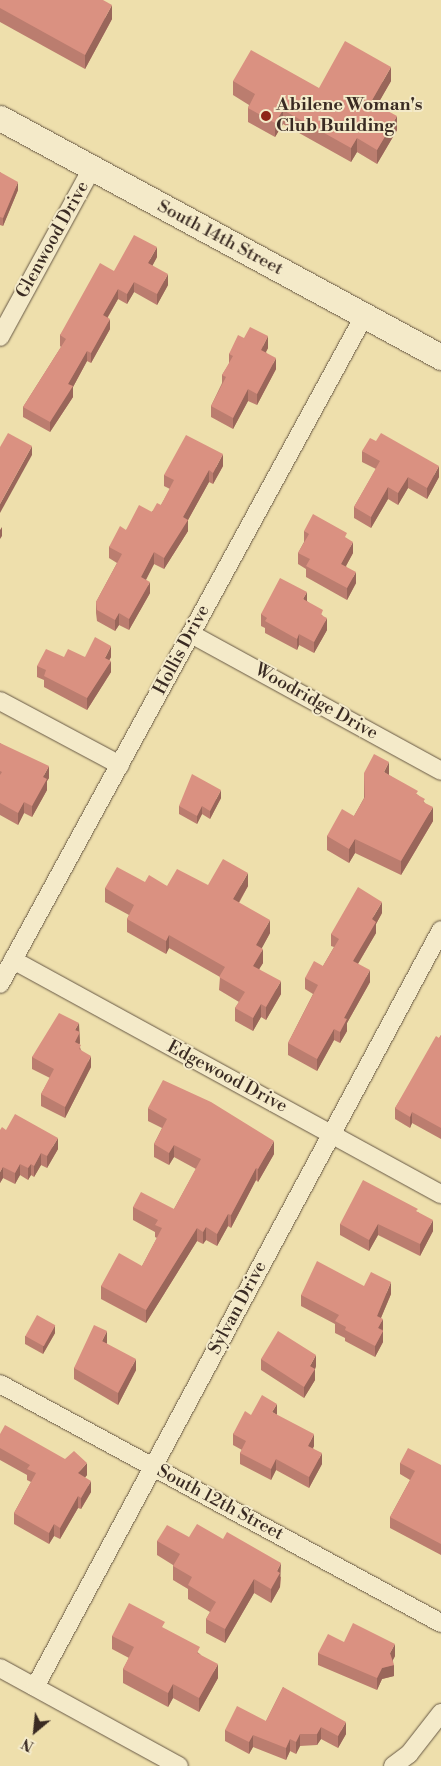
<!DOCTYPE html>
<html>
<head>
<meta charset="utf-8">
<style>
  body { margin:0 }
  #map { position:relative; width:441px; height:1766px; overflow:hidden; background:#eedfac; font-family:"Libre Bodoni",serif }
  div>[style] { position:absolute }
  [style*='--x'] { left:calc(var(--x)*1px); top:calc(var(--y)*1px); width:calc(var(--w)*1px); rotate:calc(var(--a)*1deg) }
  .roads { filter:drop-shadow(0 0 1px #675845) drop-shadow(0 0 1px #675845) }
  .minor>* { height:18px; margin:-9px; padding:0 9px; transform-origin:9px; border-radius:9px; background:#f4eac9 }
  .secondary>* { height:25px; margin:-12.5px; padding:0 12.5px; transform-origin:12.5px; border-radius:12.5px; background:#f4eac9 }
  .wall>* { inset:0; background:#bb7d6f }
  .shaded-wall>* { inset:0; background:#99665a }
  .building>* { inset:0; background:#da9181; transform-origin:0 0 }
  .dots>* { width:14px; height:14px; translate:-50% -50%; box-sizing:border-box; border:2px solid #f4eac9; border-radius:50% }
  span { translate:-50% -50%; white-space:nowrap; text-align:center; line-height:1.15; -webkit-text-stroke:4px #f4eac9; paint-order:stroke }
  .poi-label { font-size:18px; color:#3a2b23; font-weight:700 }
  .left { translate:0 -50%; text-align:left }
  .street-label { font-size:18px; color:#3a2b23 }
  .north { position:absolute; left:10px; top:1706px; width:50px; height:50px; -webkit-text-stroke:4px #f4eac9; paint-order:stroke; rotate:208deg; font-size:14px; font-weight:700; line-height:20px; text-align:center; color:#3a2b23 }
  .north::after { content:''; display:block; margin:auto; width:18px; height:22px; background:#3a2b23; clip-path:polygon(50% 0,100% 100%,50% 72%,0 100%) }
</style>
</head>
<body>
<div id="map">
  <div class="roads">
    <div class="minor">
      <div style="--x:0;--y:337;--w:192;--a:-61.4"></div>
      <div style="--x:191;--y:634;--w:285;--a:28.7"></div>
      <div style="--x:0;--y:701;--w:136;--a:28.1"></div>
      <div style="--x:13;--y:960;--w:488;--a:28.7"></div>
      <div style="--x:0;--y:984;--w:761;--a:-61.41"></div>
      <div style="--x:0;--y:1384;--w:502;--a:28.46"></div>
      <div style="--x:0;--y:1668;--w:204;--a:28.7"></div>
      <div style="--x:35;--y:1687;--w:859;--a:-61.79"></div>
      <div style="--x:393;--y:1766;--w:20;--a:-37"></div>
      <div style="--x:409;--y:1754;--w:52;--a:-52"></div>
    </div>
    <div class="secondary">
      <div style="--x:0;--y:118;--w:502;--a:28.46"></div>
    </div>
  </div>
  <div class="wall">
    <div style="clip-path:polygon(0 0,112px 19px,85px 69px,0 22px)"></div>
    <div style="clip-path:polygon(233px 81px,319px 88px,391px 81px,377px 105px,397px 130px,377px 164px,357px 152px,351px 162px,283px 124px,275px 137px,248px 122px,248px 108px,249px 105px,233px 95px)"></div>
    <div style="clip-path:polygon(0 172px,18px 190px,3px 226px,0 225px)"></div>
    <div style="clip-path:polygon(157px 257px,152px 266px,168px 285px,157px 305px,134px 292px,127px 304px,118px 299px,108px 317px,110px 329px,91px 363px,87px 361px,73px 387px,73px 397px,50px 432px,23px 417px,23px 407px,61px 347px,60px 346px,60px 335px,114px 271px)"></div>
    <div style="clip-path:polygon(244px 338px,268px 348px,266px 352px,276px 369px,257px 405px,248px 401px,233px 429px,211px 417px,211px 406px,222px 383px,222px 375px,229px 364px,229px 354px)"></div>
    <div style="clip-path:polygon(362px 451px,439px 477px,427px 499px,408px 488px,398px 505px,388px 499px,371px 528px,354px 518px,354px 507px,376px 469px,362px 462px)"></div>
    <div style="clip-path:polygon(223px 466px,213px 484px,209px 482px,188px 520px,188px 531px,164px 569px,154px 564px,146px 580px,150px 593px,129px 630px,119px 625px,115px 631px,97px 621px,96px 613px,96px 602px,117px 563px,109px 558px,109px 547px,126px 530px,161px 505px,170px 489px,164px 486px,164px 475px)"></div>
    <div style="clip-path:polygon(304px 531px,347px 539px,353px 553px,346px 566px,356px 583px,347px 600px,306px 577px,306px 569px,298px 564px,298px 553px,304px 542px)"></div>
    <div style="clip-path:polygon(307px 601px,323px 616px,327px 630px,314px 653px,299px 645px,297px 650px,265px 633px,265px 628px,261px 626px,261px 614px)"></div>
    <div style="clip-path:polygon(64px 657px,111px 657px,109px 660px,111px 672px,87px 710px,44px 687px,44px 680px,37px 677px,37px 666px)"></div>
    <div style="clip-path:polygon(0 743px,49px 778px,47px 781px,47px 790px,32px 817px,24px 813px,18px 825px,0 815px)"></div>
    <div style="clip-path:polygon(364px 773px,389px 775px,418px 795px,425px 803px,433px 821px,401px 875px,355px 853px,349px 863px,327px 850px,327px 836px,354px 816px,364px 798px)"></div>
    <div style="clip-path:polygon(221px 798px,210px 819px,202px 814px,197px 824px,179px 814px,179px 806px)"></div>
    <div style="clip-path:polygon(145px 882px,167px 886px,208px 885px,248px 886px,239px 903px,270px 933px,261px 949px,263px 963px,259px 969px,281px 994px,266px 1020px,261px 1017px,253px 1031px,235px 1021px,235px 1008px,239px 1002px,219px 990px,220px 977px,169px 948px,166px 954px,127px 932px,127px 919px,129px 915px,105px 902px,105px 888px)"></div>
    <div style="clip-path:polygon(382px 913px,376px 924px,376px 933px,358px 964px,370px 982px,347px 1023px,347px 1031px,340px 1043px,334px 1040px,317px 1071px,288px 1055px,288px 1043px,313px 994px,305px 989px,305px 978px,323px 966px,334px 947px,331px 946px,331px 934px)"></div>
    <div style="clip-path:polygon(79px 1031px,80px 1043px,79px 1044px,81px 1050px,91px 1067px,65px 1118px,41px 1106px,41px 1094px,50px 1078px,32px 1069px,32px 1057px)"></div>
    <div style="clip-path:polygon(441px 1035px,441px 1139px,412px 1123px,410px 1128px,395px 1119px,395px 1108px)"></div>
    <div style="clip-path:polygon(148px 1108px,274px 1154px,258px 1182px,256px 1180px,231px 1228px,228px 1226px,217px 1246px,206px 1240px,203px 1244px,197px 1241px,146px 1323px,101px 1299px,101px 1286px,142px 1266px,157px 1238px,155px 1237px,155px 1232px,133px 1220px,133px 1207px,174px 1209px,196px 1169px,174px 1157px,169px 1165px,154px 1157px,154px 1144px,162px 1128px,148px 1121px)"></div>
    <div style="clip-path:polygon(6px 1130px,58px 1149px,47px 1168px,41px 1165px,34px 1177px,31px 1175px,28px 1180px,20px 1175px,15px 1184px,3px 1178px,0 1183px)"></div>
    <div style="clip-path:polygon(418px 1212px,433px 1231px,420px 1256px,378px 1235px,369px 1251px,340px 1235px,340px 1224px)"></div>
    <div style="clip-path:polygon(364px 1286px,391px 1294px,381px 1318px,383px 1330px,383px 1342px,375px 1357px,345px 1341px,345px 1338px,335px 1333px,335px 1324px,301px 1306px,301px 1295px)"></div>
    <div style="clip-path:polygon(55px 1333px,43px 1354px,25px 1344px,25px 1336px)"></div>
    <div style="clip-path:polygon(106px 1343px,136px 1370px,118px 1405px,74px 1379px,74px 1368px,107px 1343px)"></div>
    <div style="clip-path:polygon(261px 1359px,316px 1366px,315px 1369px,315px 1380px,304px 1398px,261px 1370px)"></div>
    <div style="clip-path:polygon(251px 1415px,277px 1415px,314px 1446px,313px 1448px,322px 1464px,309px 1488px,276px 1470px,271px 1480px,240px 1464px,240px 1453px,242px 1450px,233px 1445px,233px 1434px)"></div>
    <div style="clip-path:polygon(0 1434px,87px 1475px,85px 1478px,91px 1492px,81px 1509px,78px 1508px,60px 1539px,54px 1536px,49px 1544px,14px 1524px,14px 1513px,31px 1482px,27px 1480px,27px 1475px,0 1460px)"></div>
    <div style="clip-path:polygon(400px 1463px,441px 1465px,441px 1555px,390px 1528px,390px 1517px,410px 1480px,400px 1474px)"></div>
    <div style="clip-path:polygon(189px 1537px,281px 1577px,280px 1587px,271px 1603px,254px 1593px,225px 1643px,206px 1633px,206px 1619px,210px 1612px,188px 1599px,188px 1589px,173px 1580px,173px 1565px,157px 1555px,157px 1541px)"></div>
    <div style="clip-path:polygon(165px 1629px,200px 1654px,218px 1678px,199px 1712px,173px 1698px,168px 1707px,123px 1683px,123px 1669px,129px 1658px,112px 1649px,112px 1636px)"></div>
    <div style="clip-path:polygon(344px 1642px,395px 1656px,393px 1660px,394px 1676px,382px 1679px,377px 1690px,318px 1665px,318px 1653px)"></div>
    <div style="clip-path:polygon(283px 1687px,346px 1734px,338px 1748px,321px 1739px,317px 1745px,300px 1746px,296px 1754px,290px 1751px,286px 1760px,253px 1747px,249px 1754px,225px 1741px,225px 1730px,266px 1721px)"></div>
  </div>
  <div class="shaded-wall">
    <div style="clip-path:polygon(112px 5px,112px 19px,85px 69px,85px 55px)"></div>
    <div style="clip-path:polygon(391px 67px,391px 81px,371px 116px,371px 102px)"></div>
    <div style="clip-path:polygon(283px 110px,283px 124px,275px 137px,275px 123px)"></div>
    <div style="clip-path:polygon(397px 116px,397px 130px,377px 164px,377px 150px)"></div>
    <div style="clip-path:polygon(357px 138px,357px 152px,351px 162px,351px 148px)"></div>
    <div style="clip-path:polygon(18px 182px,18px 190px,3px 226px,3px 218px)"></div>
    <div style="clip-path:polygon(157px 247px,157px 257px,148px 274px,148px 263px)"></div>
    <div style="clip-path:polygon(168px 274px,168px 285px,157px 305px,157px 294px)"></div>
    <div style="clip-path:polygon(134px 282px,134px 292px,127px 304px,127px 294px)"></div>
    <div style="clip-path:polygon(118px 289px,118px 299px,103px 325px,103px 315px)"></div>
    <div style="clip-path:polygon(110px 319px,110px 329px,91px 363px,91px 353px)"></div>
    <div style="clip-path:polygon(268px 336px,268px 348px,261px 361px,261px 350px)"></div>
    <div style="clip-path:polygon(87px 351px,87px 361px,73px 387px,73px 397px,50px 432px,50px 422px,68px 384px)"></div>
    <div style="clip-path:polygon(276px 358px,276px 369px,257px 405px,257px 394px)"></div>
    <div style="clip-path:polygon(248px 389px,248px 401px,233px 429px,233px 418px)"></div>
    <div style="clip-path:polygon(32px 446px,32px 455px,0 513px,0 504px)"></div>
    <div style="clip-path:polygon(223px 454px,223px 466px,213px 484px,213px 473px)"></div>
    <div style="clip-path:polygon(439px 466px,439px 477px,427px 499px,427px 488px)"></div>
    <div style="clip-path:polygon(209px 470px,209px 482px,188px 520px,188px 531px,164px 569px,164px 558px,183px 517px)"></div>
    <div style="clip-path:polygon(408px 477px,408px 488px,398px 505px,398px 493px)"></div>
    <div style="clip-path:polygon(388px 487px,388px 499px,371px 528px,371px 517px)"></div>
    <div style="clip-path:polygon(2px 527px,2px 536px,0 539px,0 530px)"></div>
    <div style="clip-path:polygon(353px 542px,353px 553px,341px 575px,341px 564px)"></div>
    <div style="clip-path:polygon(154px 552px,154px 564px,141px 589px,141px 577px)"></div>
    <div style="clip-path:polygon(356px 572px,356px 583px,347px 600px,347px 588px)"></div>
    <div style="clip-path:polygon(150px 582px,150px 593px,129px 630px,129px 619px)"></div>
    <div style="clip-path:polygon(307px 592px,307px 604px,303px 599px)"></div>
    <div style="clip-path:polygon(119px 613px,119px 625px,115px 631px,115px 620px)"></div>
    <div style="clip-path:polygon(327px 618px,327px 630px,314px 653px,314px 642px)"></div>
    <div style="clip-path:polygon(299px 634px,299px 645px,297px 650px,297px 639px)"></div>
    <div style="clip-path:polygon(111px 646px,111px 657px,105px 669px,105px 658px)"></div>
    <div style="clip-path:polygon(111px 661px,111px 672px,87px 710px,87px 698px)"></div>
    <div style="clip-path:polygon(389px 762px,389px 776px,384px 772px)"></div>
    <div style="clip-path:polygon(49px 766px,49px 778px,47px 781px,47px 790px,32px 817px,32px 806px,43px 777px)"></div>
    <div style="clip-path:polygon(221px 790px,221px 798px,210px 819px,210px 811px)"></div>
    <div style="clip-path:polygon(24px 802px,24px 813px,18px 825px,18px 813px)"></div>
    <div style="clip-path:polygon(202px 806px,202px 814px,197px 824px,197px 816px)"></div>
    <div style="clip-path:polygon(433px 807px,433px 821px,401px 875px,401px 861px)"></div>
    <div style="clip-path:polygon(355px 839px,355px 853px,349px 863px,349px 849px)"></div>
    <div style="clip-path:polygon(248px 873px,248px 886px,233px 912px,233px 899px)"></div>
    <div style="clip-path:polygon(382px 902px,382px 913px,376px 924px,376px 933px,353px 972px,353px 961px,372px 919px)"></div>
    <div style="clip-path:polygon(270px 920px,270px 933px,256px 959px,256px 945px)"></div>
    <div style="clip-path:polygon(169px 935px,169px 948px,166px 954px,166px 941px)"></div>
    <div style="clip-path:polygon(263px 949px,263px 963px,253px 979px,253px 966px)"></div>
    <div style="clip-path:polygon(370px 970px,370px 982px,347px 1023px,347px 1031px,340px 1043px,340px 1032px,344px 1018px)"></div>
    <div style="clip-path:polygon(281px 981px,281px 994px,266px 1020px,266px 1007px)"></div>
    <div style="clip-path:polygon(261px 1004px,261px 1017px,253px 1031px,253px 1018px)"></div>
    <div style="clip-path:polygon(79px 1023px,80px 1043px,75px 1053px,75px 1030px)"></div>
    <div style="clip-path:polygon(334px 1029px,334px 1040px,317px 1071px,317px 1059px)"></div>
    <div style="clip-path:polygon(91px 1056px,91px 1067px,65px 1118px,65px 1107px)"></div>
    <div style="clip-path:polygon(412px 1112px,412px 1123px,410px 1128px,410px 1117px)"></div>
    <div style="clip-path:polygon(58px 1138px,58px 1149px,47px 1168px,47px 1156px)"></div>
    <div style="clip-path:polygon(274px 1141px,274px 1154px,258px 1182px,258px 1169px)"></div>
    <div style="clip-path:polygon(174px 1145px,174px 1157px,169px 1165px,169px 1153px)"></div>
    <div style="clip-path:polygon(41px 1153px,41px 1165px,34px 1177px,34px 1166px)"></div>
    <div style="clip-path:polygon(20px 1164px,20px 1175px,15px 1184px,15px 1173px)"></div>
    <div style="clip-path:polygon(31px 1164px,31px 1175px,28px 1180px,28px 1168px)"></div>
    <div style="clip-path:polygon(3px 1167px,3px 1178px,0 1183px,0 1172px)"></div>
    <div style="clip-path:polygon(256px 1168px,256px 1180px,231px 1228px,231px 1215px)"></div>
    <div style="clip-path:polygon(228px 1214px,228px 1226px,217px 1246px,217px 1234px)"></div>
    <div style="clip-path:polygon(433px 1220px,433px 1231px,420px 1256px,420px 1244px)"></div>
    <div style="clip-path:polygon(378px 1224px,378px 1235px,369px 1251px,369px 1240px)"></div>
    <div style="clip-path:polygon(206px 1227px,206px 1240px,203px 1244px,203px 1232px)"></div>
    <div style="clip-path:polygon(197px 1228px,197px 1241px,146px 1323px,146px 1310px)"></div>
    <div style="clip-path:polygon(391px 1282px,391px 1294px,377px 1327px,377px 1316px)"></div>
    <div style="clip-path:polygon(383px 1319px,383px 1330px,378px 1328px)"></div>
    <div style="clip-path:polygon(55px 1325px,55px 1333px,43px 1354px,43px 1346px)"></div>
    <div style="clip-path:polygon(107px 1331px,107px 1343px,102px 1352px,102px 1341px)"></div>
    <div style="clip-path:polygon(383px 1331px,383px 1342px,375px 1357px,375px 1346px)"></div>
    <div style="clip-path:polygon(316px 1355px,316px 1366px,315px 1369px,315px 1380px,304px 1398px,304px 1387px,310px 1366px)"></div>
    <div style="clip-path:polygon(136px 1359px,136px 1370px,118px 1405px,118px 1393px)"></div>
    <div style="clip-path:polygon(277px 1404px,277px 1415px,272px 1412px)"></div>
    <div style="clip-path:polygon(314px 1434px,314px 1446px,308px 1457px,308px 1446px)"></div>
    <div style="clip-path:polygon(322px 1453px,322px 1464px,309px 1488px,309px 1477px)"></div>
    <div style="clip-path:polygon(276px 1459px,276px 1470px,271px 1480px,271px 1469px)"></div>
    <div style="clip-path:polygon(87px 1463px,87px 1475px,78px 1485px,78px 1473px)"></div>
    <div style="clip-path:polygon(91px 1481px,91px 1492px,81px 1509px,81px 1498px)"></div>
    <div style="clip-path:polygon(78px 1496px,78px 1508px,60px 1539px,60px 1528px)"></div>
    <div style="clip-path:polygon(54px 1524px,54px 1536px,49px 1544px,49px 1533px)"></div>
    <div style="clip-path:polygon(281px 1563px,280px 1587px,271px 1603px,271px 1589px,277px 1571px)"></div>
    <div style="clip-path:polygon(254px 1579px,254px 1593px,225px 1643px,225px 1629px)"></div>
    <div style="clip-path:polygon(395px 1644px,395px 1656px,390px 1665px,390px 1653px)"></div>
    <div style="clip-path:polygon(218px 1664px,218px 1678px,199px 1712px,199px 1698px)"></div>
    <div style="clip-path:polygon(394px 1665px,394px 1676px,382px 1679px,377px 1690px,377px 1678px,382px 1668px)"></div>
    <div style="clip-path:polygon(173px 1684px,173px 1698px,168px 1707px,168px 1693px)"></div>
    <div style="clip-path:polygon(346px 1722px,346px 1734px,338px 1748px,338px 1736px)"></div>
    <div style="clip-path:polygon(321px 1727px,321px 1739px,317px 1745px,317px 1734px)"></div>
    <div style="clip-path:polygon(300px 1734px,300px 1746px,296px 1754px,296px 1742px)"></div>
    <div style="clip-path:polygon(253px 1735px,253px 1747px,249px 1754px,249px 1742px)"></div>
    <div style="clip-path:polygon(290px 1739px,290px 1751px,286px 1760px,286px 1748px)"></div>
  </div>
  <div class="building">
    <div style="clip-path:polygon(0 0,103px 0,112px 5px,85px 55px,0 8px)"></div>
    <div style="clip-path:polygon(345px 41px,391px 67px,371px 102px,397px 116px,377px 150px,357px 138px,351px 148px,283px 110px,275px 123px,248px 108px,255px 94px,233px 81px,251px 50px,319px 88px)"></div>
    <div style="clip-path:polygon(0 172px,18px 182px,3px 218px,0 217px)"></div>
    <div style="clip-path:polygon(134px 235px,157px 247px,148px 263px,168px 274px,157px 294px,134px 282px,127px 294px,118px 289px,103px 315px,110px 319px,91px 353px,87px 351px,68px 384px,73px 386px,50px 422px,23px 407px,66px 339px,60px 335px,100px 263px,114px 271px)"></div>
    <div style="clip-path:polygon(250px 327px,268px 336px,261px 350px,276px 358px,257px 394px,248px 389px,233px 418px,211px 406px,226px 377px,222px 375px,233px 356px,229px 354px,238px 335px,244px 338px)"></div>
    <div style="clip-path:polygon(8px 433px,32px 446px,0 504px,0 447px)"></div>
    <div style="clip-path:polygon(381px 433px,439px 466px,427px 488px,408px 477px,398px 493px,388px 487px,371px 517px,354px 507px,380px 461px,362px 451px,370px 438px,376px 441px)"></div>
    <div style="clip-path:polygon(186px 435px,223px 454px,213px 473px,209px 470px,183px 517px,188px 520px,164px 558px,154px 552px,141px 577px,150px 582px,129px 619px,119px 613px,115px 620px,97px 610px,96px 602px,122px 554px,109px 547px,120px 526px,126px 530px,139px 505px,152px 512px,157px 503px,161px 505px,174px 480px,164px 475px)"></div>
    <div style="clip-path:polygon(313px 514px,347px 533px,345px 537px,353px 542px,341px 564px,356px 572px,347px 588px,306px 566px,310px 559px,298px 553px,309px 534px,304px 531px)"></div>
    <div style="clip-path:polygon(280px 578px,307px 592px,303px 599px,323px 610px,321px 615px,327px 618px,314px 642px,299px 634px,297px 639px,265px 621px,267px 618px,261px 614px)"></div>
    <div style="clip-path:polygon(95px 637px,111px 646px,105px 658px,111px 661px,87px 698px,44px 676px,46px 670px,37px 666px,46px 649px,64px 657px,68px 649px,85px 657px)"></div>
    <div style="clip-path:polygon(0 743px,49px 766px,43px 777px,47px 779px,32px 806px,24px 802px,18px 813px,0 803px,0 775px,2px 772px,0 771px)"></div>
    <div style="clip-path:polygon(374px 754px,389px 762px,384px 772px,418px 791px,416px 794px,425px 799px,423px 802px,433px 807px,401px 861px,355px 839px,349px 849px,327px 836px,342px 809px,354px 816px,365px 797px,364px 773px)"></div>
    <div style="clip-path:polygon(192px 774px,221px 790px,210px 811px,202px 806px,197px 816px,179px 806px)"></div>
    <div style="clip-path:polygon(223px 859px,248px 873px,233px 899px,270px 920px,256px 945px,263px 949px,253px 966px,281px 981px,266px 1007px,261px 1004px,253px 1018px,235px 1008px,245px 992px,219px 977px,225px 967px,169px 935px,166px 941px,127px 919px,134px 905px,105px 888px,117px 867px,145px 882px,149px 875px,167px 886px,177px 869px,208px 885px)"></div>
    <div style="clip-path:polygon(358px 887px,382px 902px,372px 919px,376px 922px,353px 961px,370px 970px,344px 1018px,347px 1019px,340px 1032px,334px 1029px,317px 1059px,288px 1043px,318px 985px,305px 978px,314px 961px,323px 966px,339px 939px,331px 934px)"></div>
    <div style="clip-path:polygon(59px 1013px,79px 1023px,75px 1030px,80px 1032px,75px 1042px,81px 1045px,79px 1049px,91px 1056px,65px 1107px,41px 1094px,54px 1069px,32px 1057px)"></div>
    <div style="clip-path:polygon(441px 1035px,441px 1128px,412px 1112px,410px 1117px,395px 1108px,436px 1036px,439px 1038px)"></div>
    <div style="clip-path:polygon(163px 1080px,211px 1102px,274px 1141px,258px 1169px,256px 1168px,231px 1215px,228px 1214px,217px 1234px,206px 1227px,203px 1232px,197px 1228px,146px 1310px,101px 1286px,119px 1253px,142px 1266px,162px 1228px,155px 1225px,158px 1220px,133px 1207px,141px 1192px,174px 1209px,201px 1159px,174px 1145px,169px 1153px,154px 1144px,167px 1119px,148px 1108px)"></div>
    <div style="clip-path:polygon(15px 1114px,58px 1138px,47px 1156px,41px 1153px,34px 1166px,31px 1164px,28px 1168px,20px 1164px,15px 1173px,3px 1167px,0 1172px,0 1130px,2px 1127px,6px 1130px)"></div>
    <div style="clip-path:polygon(363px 1180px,418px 1209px,416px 1211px,433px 1220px,420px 1244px,378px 1224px,369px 1240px,340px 1224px)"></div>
    <div style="clip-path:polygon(317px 1261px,364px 1286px,371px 1272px,391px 1282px,377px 1316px,383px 1319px,378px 1328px,383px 1331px,375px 1346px,345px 1330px,346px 1327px,335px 1321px,339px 1315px,301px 1295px)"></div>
    <div style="left:37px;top:1315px;width:21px;height:24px;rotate:29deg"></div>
    <div style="clip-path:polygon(94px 1325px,107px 1331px,102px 1341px,136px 1359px,118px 1393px,74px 1368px)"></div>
    <div style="clip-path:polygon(278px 1331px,316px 1355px,310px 1366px,315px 1369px,304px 1387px,261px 1359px)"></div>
    <div style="clip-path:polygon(262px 1395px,277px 1404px,272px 1412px,314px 1434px,308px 1446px,322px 1453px,309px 1477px,276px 1459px,271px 1469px,240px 1453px,246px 1441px,233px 1434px,245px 1411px,251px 1415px)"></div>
    <div style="clip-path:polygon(5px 1425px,65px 1459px,74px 1451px,87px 1463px,78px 1473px,91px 1481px,81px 1498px,78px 1496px,60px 1528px,54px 1524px,49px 1533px,14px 1513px,36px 1473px,27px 1469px,30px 1465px,0 1448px,0 1434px)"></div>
    <div style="clip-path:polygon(408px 1448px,441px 1465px,441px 1544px,390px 1517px,415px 1471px,400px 1463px)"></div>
    <div style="clip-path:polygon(197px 1524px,223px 1539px,227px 1532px,281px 1563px,277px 1571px,280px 1573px,271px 1589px,254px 1579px,225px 1629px,206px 1619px,216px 1602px,188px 1585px,192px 1577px,173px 1566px,180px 1554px,157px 1541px,167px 1525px,189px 1537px)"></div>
    <div style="clip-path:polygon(129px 1603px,165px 1622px,162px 1627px,200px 1647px,197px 1653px,218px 1664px,199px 1698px,173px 1684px,168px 1693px,123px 1669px,134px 1647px,112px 1636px)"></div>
    <div style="clip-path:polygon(353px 1623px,395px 1644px,390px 1653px,394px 1665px,382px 1668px,377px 1678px,318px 1653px,328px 1634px,344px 1642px)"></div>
    <div style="clip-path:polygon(283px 1687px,346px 1722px,338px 1736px,321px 1727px,317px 1734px,300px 1734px,296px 1742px,290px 1739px,286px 1748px,253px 1735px,249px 1742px,225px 1730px,237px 1706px,266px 1721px)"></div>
  </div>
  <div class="dots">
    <div style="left:266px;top:116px;background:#8f2418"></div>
  </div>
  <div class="poi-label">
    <span class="left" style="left:276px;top:116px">Abilene Woman's<br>Club Building</span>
  </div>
  <div class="street-label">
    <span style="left:220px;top:238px;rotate:28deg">South 14th Street</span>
    <span style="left:53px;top:240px;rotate:-61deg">Glenwood Drive</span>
    <span style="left:182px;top:650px;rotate:-62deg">Hollis Drive</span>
    <span style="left:316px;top:702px;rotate:29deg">Woodridge Drive</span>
    <span style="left:227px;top:1077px;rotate:28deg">Edgewood Drive</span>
    <span style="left:238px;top:1308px;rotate:-62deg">Sylvan Drive</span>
    <span style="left:220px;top:1503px;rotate:28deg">South 12th Street</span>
  </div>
  <div class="north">N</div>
</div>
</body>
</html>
